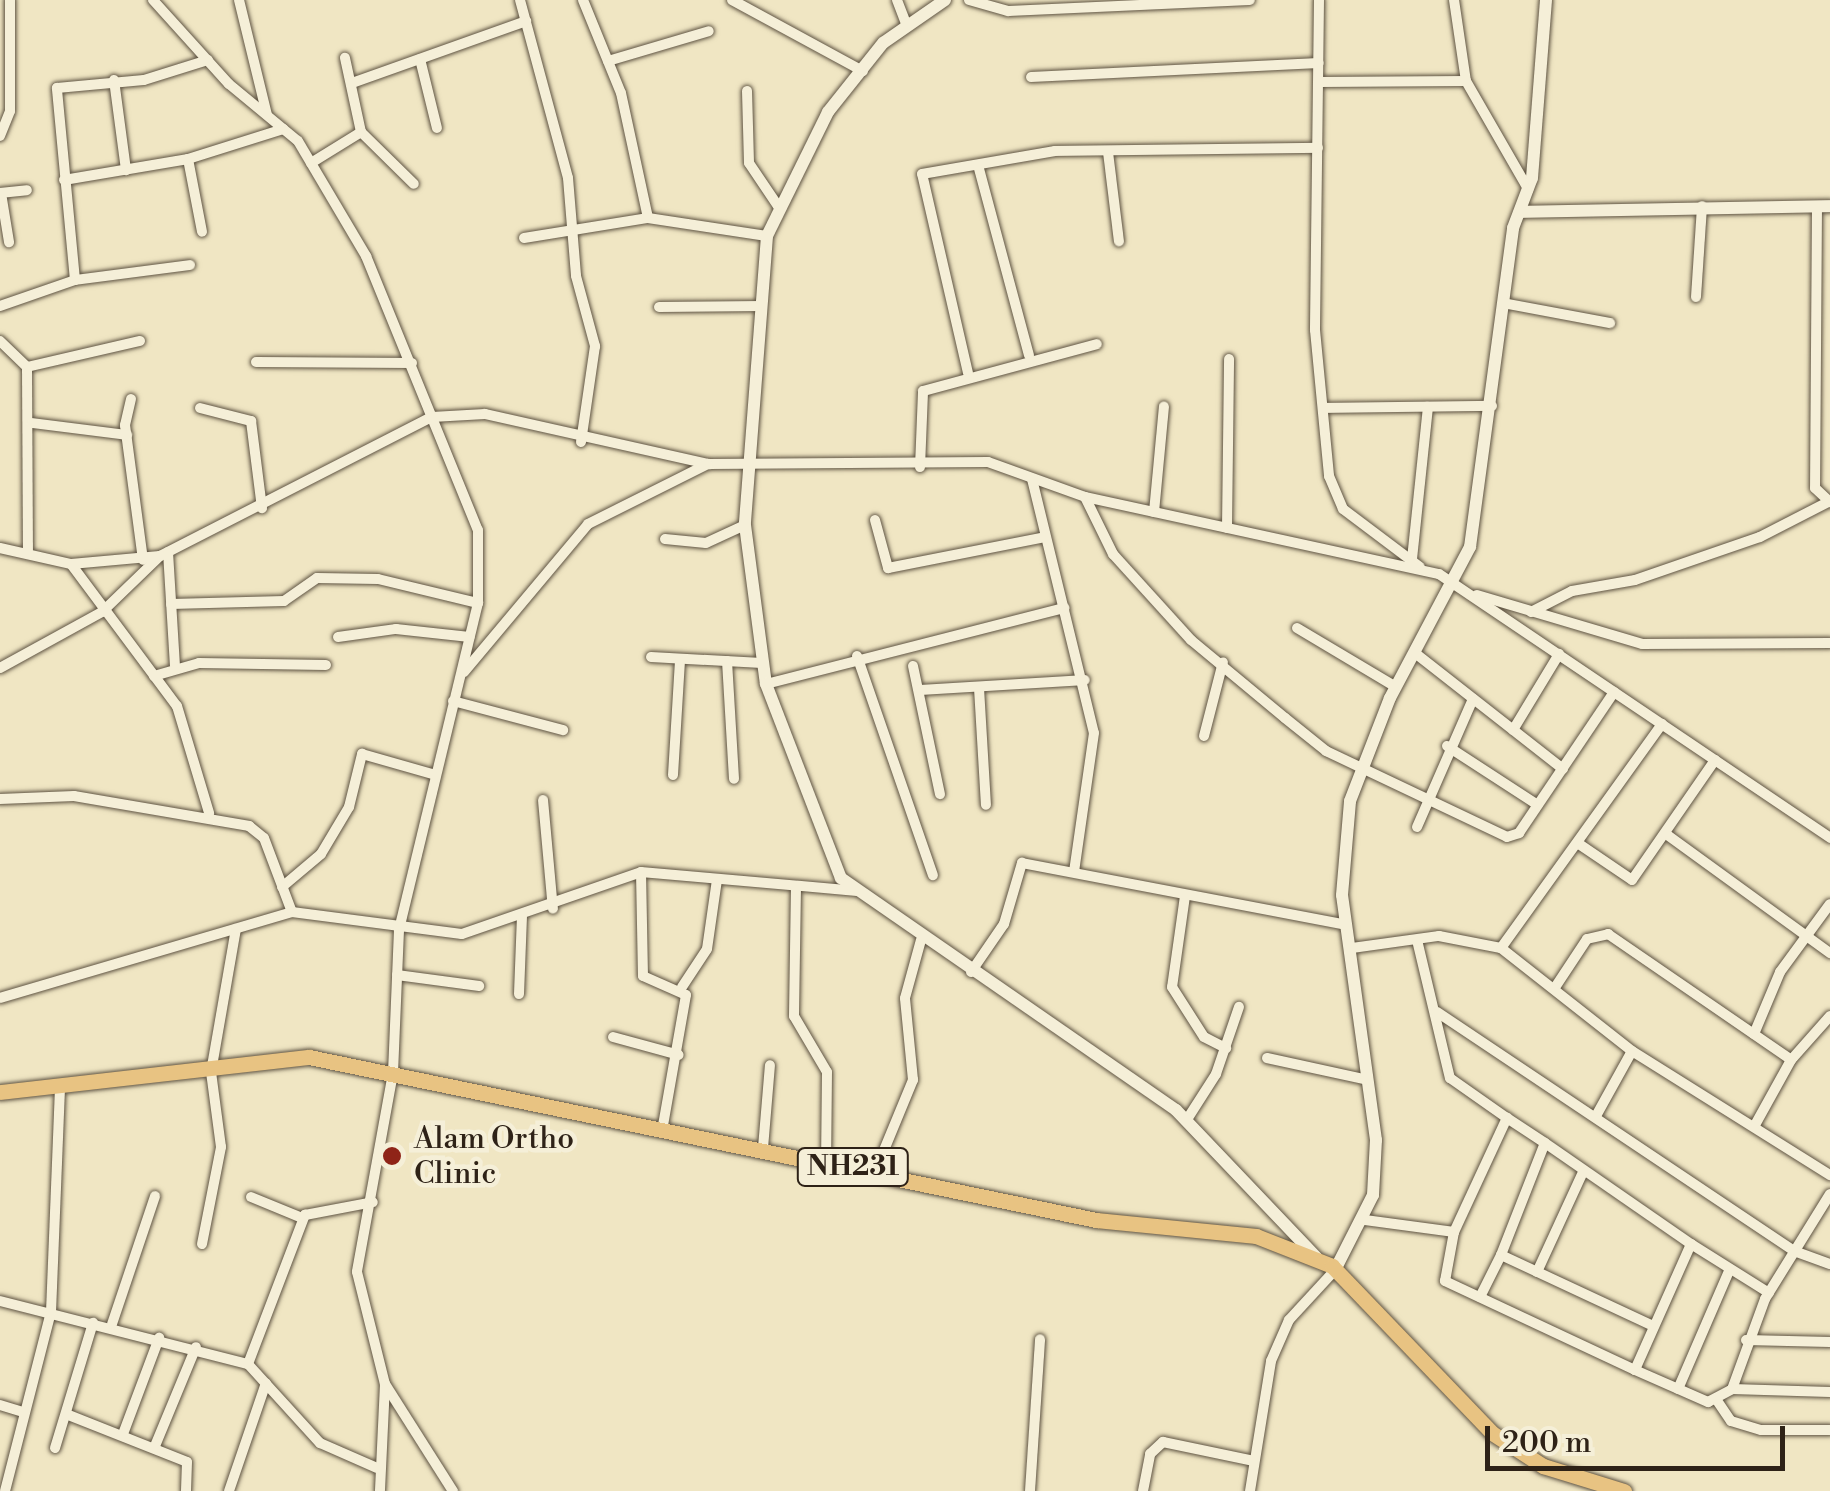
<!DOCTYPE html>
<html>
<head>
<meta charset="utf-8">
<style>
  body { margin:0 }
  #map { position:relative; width:1830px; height:1491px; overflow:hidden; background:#f0e6c3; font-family:"Libre Bodoni",serif }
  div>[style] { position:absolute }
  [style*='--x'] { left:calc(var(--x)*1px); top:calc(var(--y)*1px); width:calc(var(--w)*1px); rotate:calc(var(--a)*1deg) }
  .roads { filter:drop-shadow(0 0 2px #5e5342) drop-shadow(0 0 2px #5e5342) }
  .minor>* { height:10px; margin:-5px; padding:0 5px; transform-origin:5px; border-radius:5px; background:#f5efd8 }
  .tertiary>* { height:12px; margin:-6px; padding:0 6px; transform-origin:6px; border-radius:6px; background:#f5efd8 }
  .trunk>* { height:15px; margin:-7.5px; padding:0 7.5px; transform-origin:7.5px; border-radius:7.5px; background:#e8c382 }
  .dots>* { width:28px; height:28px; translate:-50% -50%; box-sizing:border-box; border:5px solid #f5efd8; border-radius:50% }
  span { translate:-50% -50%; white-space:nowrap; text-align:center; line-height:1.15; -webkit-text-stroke:9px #f5efd8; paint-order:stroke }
  .shield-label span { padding:2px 8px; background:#f5efd8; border:2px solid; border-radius:8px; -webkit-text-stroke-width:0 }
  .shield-label { font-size:28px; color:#2e2217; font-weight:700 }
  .poi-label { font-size:30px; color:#2e2217 }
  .left { translate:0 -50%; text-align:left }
  .scale { position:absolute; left:1485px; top:1426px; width:300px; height:45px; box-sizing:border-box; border:5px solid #2e2217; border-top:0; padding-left:12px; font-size:30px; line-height:35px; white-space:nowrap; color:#2e2217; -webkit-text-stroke:8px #f5efd8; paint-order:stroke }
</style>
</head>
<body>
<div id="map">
  <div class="roads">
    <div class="minor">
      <div style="--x:153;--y:0;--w:113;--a:47.9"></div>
      <div style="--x:229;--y:84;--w:89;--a:39.6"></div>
      <div style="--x:298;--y:141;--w:134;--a:59.4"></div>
      <div style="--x:366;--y:256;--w:296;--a:67.8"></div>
      <div style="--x:478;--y:530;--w:73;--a:90"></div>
      <div style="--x:478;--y:603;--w:336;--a:103.6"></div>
      <div style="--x:399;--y:930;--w:143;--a:92.4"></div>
      <div style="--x:393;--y:1073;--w:202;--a:100.3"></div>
      <div style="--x:357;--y:1272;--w:115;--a:76"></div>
      <div style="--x:385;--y:1384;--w:107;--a:92.7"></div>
      <div style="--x:239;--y:0;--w:118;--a:76.3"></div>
      <div style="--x:520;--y:0;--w:184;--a:74.9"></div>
      <div style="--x:568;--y:178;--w:98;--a:85.3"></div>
      <div style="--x:576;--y:276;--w:73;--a:74.8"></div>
      <div style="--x:595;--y:346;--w:97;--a:98.3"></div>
      <div style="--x:583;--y:0;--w:100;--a:67.8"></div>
      <div style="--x:621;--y:93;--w:128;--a:77.8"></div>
      <div style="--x:732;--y:0;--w:149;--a:28.5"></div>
      <div style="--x:897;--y:0;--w:25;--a:69"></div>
      <div style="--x:969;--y:0;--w:41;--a:15.8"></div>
      <div style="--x:1008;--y:11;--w:242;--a:-2.6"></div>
      <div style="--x:1319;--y:0;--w:330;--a:90.7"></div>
      <div style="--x:1315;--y:330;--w:147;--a:84.5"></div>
      <div style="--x:1329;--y:476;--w:36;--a:67"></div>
      <div style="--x:1343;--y:509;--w:96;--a:37"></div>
      <div style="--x:1454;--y:0;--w:82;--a:81.6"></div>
      <div style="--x:1466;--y:81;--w:125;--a:60.1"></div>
      <div style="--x:420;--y:59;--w:71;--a:76.2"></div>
      <div style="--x:608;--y:61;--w:105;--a:-16.5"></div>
      <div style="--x:1031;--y:77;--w:288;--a:-2.8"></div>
      <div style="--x:114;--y:80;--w:91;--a:82.4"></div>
      <div style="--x:1319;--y:82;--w:147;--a:-0.4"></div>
      <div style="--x:352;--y:83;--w:185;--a:-19.6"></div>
      <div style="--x:747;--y:91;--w:72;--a:88.4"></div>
      <div style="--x:749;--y:163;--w:55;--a:56"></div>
      <div style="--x:361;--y:132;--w:74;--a:44.5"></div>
      <div style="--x:0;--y:136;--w:27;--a:-68"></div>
      <div style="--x:10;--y:111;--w:111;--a:-90"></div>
      <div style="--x:1108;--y:152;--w:90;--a:83"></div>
      <div style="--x:188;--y:159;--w:74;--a:79.1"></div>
      <div style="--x:311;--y:163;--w:59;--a:-31.8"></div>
      <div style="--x:361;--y:132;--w:76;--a:-102.2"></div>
      <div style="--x:978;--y:165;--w:197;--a:75"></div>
      <div style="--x:64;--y:180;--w:126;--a:-9.6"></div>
      <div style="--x:188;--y:159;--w:100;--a:-17.5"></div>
      <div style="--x:0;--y:193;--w:27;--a:-6"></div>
      <div style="--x:1;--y:193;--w:50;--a:80.7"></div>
      <div style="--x:1817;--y:206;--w:282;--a:90.4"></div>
      <div style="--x:1815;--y:488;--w:21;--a:43"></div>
      <div style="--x:524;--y:238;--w:126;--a:-9.2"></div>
      <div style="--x:648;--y:218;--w:120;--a:8.6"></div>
      <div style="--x:75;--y:280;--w:193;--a:-95.4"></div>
      <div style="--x:57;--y:88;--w:87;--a:-5.3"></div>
      <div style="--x:144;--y:80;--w:67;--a:-17.4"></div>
      <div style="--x:1696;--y:297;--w:91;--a:-86.2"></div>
      <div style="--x:1503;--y:303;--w:109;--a:10.6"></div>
      <div style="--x:0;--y:306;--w:79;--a:-19.1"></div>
      <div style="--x:75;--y:280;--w:116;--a:-7.4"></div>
      <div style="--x:659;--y:307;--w:103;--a:-0.6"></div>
      <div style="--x:0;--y:341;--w:37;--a:44"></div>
      <div style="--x:27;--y:367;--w:186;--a:89.7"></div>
      <div style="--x:256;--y:362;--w:156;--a:0.4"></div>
      <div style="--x:27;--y:367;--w:116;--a:-13"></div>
      <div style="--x:968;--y:373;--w:204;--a:-103"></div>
      <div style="--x:922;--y:174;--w:135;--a:-9.8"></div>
      <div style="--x:1055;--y:151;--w:263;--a:-0.7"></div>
      <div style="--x:131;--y:399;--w:27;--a:103"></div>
      <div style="--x:125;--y:425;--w:136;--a:82.4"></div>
      <div style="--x:200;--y:408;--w:53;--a:14.3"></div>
      <div style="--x:251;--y:421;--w:88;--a:82.8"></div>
      <div style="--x:1323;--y:408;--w:169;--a:-0.7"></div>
      <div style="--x:32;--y:423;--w:96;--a:7.2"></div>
      <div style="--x:920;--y:467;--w:76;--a:-87.7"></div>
      <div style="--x:923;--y:391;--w:180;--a:-15.1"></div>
      <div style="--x:1032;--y:479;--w:261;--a:76.3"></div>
      <div style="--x:1094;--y:733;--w:140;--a:98.2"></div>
      <div style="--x:1085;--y:497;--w:64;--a:63.8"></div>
      <div style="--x:1113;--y:554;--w:116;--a:47.8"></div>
      <div style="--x:1191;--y:640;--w:122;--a:39.7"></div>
      <div style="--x:1285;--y:718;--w:53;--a:38.8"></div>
      <div style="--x:1326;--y:751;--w:200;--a:25.4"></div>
      <div style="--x:1507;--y:837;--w:13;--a:-18"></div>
      <div style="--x:1519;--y:833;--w:170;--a:-56"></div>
      <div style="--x:1154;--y:512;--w:106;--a:-84.6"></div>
      <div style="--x:875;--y:520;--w:50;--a:74.8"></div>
      <div style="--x:888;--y:568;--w:156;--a:-11.1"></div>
      <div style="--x:1227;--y:528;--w:169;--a:-89.3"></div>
      <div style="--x:665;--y:539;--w:41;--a:5.6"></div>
      <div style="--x:706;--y:543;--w:43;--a:-24.8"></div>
      <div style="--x:0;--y:548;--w:73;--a:12.7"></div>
      <div style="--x:71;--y:564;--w:89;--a:-5.1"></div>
      <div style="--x:160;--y:556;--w:305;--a:-27.1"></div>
      <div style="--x:432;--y:417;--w:53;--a:-3.2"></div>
      <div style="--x:485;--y:414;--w:230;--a:12.6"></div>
      <div style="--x:709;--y:464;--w:279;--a:-0.4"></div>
      <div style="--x:988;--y:462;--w:103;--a:19.8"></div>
      <div style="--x:1085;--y:497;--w:362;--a:12.3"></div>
      <div style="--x:1439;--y:574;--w:472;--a:34"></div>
      <div style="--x:168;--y:552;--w:114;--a:86.5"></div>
      <div style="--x:1412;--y:559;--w:153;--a:-84"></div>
      <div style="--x:71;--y:564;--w:177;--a:53.3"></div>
      <div style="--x:177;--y:706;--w:112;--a:73.3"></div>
      <div style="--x:1477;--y:595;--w:172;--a:16.5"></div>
      <div style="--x:1642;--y:644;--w:188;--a:-0.3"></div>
      <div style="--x:171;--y:604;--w:113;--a:-1.5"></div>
      <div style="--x:284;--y:601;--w:40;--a:-34.9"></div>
      <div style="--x:317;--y:578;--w:61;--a:0.9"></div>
      <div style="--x:378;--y:579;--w:103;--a:13.5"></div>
      <div style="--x:1531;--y:612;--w:46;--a:-27.1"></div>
      <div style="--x:1572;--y:591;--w:64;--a:-9.9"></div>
      <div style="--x:1635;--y:580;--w:132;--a:-19"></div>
      <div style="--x:1760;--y:537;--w:76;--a:-27.2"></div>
      <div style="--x:1297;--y:628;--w:115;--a:30.8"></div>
      <div style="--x:338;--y:637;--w:59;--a:-7.9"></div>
      <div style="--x:396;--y:629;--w:74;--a:6.2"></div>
      <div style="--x:1415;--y:653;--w:188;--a:38.1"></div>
      <div style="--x:857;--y:656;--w:232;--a:70.9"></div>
      <div style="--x:651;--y:657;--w:111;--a:3.1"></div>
      <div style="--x:727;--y:661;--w:118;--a:86.6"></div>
      <div style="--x:913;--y:666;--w:131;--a:78.1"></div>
      <div style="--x:0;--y:668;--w:116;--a:-28.8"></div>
      <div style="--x:102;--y:612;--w:81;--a:-44"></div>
      <div style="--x:464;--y:672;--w:193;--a:-50"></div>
      <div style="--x:588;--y:524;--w:134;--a:-26.6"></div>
      <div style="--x:154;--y:676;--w:47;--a:-16.1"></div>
      <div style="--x:199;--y:663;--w:127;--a:0.9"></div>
      <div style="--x:766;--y:684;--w:308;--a:-14.3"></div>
      <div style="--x:979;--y:688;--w:117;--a:86.6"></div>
      <div style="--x:921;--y:690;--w:164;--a:-3.5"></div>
      <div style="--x:453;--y:701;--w:114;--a:14.8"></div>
      <div style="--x:1513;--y:730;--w:89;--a:-58.8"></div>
      <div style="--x:1204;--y:736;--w:76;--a:-75.6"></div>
      <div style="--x:1447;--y:746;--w:108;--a:33"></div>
      <div style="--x:673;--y:775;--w:116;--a:-86.5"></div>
      <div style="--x:0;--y:799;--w:74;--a:-2.3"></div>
      <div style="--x:74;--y:796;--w:178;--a:9.7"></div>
      <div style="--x:249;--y:826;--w:19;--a:39"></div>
      <div style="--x:264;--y:838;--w:79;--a:69.3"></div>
      <div style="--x:543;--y:800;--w:109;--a:84.8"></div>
      <div style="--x:1417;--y:827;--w:140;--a:-66.4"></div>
      <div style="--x:1666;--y:834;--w:203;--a:36"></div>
      <div style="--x:1579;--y:844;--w:64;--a:34.2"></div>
      <div style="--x:1632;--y:880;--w:146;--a:-55.3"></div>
      <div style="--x:641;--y:872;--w:104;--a:88.9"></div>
      <div style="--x:643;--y:976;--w:47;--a:23.8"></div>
      <div style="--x:686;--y:995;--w:133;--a:100"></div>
      <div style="--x:282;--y:887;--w:51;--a:-40.2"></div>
      <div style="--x:321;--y:854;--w:55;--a:-59.2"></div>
      <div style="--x:349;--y:807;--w:55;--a:-76.2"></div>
      <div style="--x:362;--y:754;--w:73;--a:15.9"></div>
      <div style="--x:796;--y:887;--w:129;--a:90.9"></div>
      <div style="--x:794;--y:1016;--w:65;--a:59.5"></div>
      <div style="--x:827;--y:1072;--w:90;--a:90.6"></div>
      <div style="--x:1185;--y:896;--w:92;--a:98.1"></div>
      <div style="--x:1172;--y:987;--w:59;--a:57.4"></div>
      <div style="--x:1204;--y:1037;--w:25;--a:27"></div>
      <div style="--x:1417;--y:940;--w:142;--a:76.6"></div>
      <div style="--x:1450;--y:1078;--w:70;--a:35.1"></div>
      <div style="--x:1507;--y:1118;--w:45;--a:33.3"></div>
      <div style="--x:1545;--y:1143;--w:178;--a:34.7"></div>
      <div style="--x:1691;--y:1244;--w:138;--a:114"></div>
      <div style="--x:1635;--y:1370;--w:210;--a:-154.9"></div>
      <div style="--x:1445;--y:1281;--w:50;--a:-79.6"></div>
      <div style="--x:1454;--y:1232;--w:126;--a:-65.1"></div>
      <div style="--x:1352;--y:948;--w:88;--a:-7.9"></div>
      <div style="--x:1439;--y:936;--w:63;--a:11"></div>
      <div style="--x:1501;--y:948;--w:167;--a:38.2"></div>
      <div style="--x:1632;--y:1051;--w:234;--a:32.1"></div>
      <div style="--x:1501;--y:948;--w:276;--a:-54.3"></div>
      <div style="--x:971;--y:972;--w:58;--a:-55.5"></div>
      <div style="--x:1004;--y:924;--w:64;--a:-73.6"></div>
      <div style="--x:1022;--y:863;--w:330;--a:10.8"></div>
      <div style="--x:397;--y:975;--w:83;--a:7.6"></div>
      <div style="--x:682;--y:987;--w:45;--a:-56.7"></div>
      <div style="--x:707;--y:949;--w:70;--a:-81.8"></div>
      <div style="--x:1554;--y:989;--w:60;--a:-56.6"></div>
      <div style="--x:1587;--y:939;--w:22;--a:-13"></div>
      <div style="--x:1608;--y:934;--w:222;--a:34.5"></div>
      <div style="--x:519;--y:994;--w:77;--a:-87.8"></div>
      <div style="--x:0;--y:998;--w:304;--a:-16.4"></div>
      <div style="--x:292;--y:912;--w:171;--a:7.4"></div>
      <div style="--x:462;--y:934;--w:189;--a:-19.1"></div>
      <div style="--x:641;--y:872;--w:217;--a:5"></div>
      <div style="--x:1437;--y:1012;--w:430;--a:33.8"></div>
      <div style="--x:1794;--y:1251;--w:38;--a:20"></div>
      <div style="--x:1754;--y:1034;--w:67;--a:-67.2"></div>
      <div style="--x:1780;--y:972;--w:84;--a:-53.7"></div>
      <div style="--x:613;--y:1037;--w:68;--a:15.3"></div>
      <div style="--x:1267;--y:1058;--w:103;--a:12.3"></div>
      <div style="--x:1596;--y:1116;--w:74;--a:-61"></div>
      <div style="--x:1186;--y:1121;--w:56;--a:-57.4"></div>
      <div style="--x:1216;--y:1074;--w:71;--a:-71.1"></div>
      <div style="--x:1755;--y:1125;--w:74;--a:-61"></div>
      <div style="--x:1791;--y:1060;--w:59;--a:-48.4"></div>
      <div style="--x:763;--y:1148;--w:83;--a:-85.2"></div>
      <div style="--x:875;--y:1172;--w:100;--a:-67.6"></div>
      <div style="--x:913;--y:1080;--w:82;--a:-95.6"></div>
      <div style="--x:905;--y:998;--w:60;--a:-74.6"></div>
      <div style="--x:1830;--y:1194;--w:123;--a:121.8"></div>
      <div style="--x:1765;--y:1299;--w:96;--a:110.1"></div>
      <div style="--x:1732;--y:1389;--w:98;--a:1.8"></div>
      <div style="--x:251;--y:1197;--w:55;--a:22.4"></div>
      <div style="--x:1365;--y:1220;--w:90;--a:7.7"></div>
      <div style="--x:202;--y:1244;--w:99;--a:-78.9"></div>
      <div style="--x:221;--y:1147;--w:76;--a:-97.6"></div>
      <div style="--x:211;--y:1072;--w:145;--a:-80.1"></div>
      <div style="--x:1691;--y:1244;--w:92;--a:32.1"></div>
      <div style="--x:1501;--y:1255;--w:120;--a:-68.6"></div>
      <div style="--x:1537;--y:1272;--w:112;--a:-65.3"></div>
      <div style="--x:1480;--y:1297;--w:47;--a:-63.4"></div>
      <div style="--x:1501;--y:1255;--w:168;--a:25"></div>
      <div style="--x:0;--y:1301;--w:256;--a:14.3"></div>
      <div style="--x:248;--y:1364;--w:107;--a:47.7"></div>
      <div style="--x:320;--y:1443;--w:62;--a:23.7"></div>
      <div style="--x:112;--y:1324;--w:135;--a:-71.4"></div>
      <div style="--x:1746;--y:1340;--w:84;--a:1.4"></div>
      <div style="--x:248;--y:1364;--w:160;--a:-69.1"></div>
      <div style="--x:305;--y:1215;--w:69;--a:-10.8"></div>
      <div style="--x:1635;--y:1370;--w:80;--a:23.7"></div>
      <div style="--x:1708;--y:1402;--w:27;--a:-28"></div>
      <div style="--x:385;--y:1384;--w:127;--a:57.6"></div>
      <div style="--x:1678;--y:1389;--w:129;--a:-66.6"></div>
      <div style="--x:1718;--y:1402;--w:23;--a:56"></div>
      <div style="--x:1731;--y:1421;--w:31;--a:17"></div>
      <div style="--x:1761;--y:1430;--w:69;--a:0"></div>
      <div style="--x:0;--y:1405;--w:24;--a:17"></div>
      <div style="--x:66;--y:1414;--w:130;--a:21.6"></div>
      <div style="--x:187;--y:1462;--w:29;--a:92"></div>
      <div style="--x:123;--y:1434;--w:103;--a:-69.4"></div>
      <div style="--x:155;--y:1446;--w:107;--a:-67.5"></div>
      <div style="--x:55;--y:1448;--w:131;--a:-73.1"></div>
      <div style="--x:5;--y:1491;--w:185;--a:-75.6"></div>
      <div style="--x:51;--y:1312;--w:224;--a:-87.7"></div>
      <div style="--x:229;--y:1491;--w:114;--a:-71.1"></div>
      <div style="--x:1030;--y:1491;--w:152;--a:-86.2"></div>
      <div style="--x:1143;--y:1491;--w:38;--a:-79"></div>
      <div style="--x:1150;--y:1454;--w:18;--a:-43"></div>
      <div style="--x:1163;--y:1442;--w:93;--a:11.8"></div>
      <div style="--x:1250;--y:1491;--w:132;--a:-80.8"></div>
      <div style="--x:1271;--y:1361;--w:45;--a:-66.3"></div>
      <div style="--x:1289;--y:1320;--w:68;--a:-47.4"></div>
    </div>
    <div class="tertiary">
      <div style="--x:945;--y:0;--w:75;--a:145.3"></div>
      <div style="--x:883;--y:43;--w:88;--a:128.6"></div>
      <div style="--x:828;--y:112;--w:138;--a:116.2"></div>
      <div style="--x:767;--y:236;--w:290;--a:94.4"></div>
      <div style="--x:745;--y:525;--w:160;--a:82.5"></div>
      <div style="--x:766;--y:684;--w:208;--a:68.9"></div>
      <div style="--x:841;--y:878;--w:407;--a:34.7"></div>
      <div style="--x:1176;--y:1110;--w:204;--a:46.4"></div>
      <div style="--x:1520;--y:212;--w:310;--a:-1.1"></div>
      <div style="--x:1335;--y:1270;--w:84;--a:-63.1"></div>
      <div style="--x:1373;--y:1195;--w:55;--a:-86.9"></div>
      <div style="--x:1376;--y:1140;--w:247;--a:-97.9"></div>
      <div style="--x:1342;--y:895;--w:94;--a:-85.1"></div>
      <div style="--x:1350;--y:801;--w:110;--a:-68.8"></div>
      <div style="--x:1390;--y:698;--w:171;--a:-62.1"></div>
      <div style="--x:1470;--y:547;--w:322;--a:-82.3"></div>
      <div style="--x:1513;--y:228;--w:53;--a:-69.2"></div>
      <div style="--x:1532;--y:178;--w:179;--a:-85.5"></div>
    </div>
    <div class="trunk">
      <div style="--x:0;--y:1092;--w:311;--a:-6.5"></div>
      <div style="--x:309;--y:1057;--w:804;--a:11.7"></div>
      <div style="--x:1096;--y:1220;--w:161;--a:5.7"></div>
      <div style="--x:1256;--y:1236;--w:82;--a:21.5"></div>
      <div style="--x:1332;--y:1266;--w:231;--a:46.2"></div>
      <div style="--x:1492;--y:1433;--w:61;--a:32.9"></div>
      <div style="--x:1543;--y:1466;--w:85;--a:17.2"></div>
    </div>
  </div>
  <div class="dots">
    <div style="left:392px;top:1156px;background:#8f2418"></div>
  </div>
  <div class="shield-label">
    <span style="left:853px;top:1167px">NH231</span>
  </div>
  <div class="poi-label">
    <span class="left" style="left:414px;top:1156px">Alam Ortho<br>Clinic</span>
  </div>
  <div class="scale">200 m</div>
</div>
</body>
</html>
